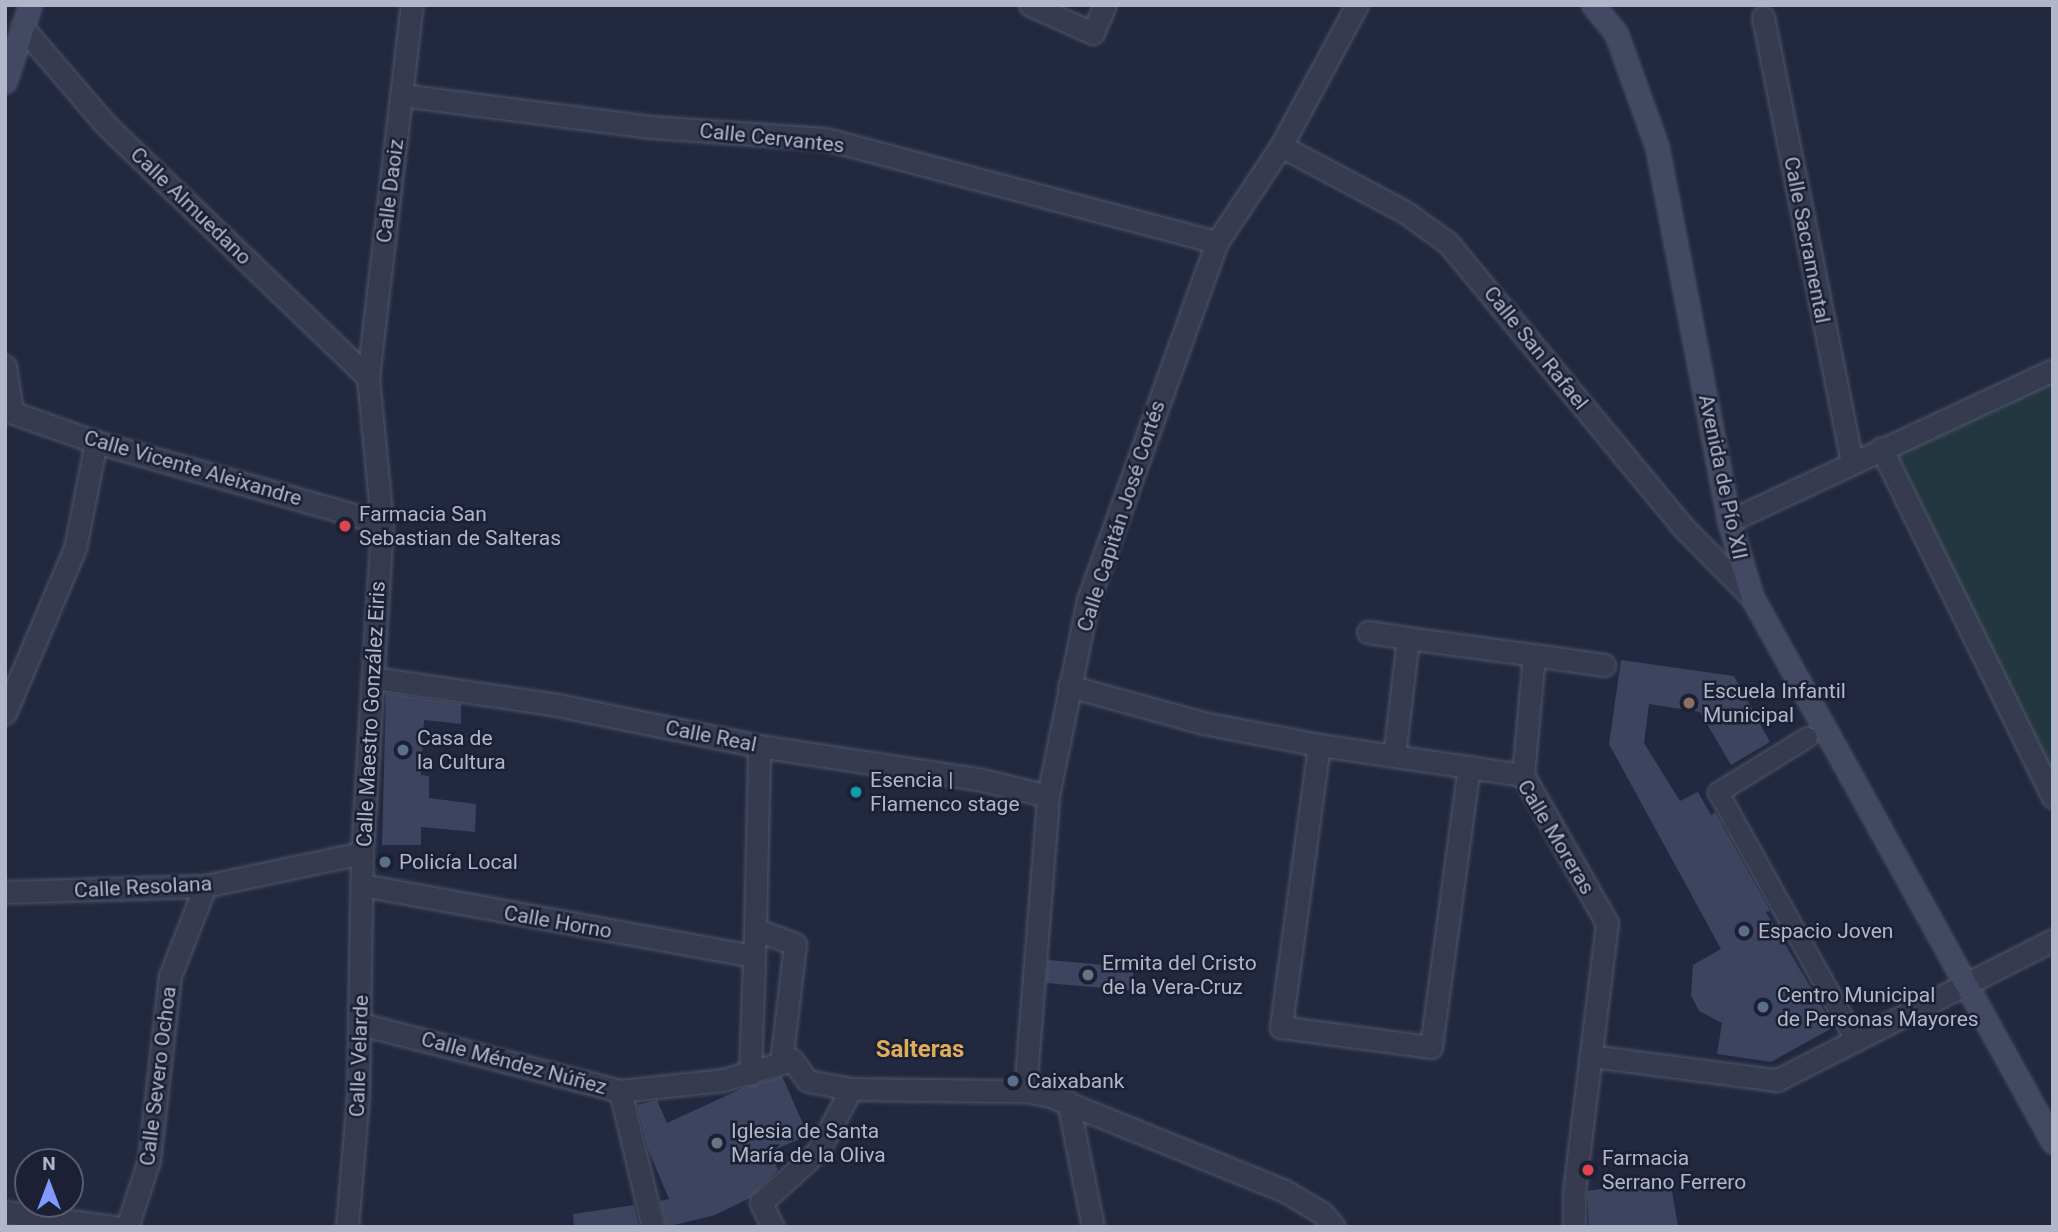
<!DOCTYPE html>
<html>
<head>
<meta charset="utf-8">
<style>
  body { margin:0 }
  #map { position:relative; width:2058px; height:1232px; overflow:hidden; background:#21283f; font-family:Roboto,sans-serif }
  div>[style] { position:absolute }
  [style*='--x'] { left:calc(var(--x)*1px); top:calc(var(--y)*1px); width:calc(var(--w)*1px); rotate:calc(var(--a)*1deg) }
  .green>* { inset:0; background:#233740 }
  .building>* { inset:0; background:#3d445f; transform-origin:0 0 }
  .roads { filter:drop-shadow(0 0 2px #51566a) drop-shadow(0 0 2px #51566a) }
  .pedestrian>* { height:19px; margin:-9.5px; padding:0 9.5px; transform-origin:9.5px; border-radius:9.5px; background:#363b4f }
  .minor>* { height:21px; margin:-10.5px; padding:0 10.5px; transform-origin:10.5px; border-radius:10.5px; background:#363b4f }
  .secondary>* { height:21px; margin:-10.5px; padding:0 10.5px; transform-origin:10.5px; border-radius:10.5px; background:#434962 }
  .dots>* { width:19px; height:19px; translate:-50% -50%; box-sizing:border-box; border:4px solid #1b2034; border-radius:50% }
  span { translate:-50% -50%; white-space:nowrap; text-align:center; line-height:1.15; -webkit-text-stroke:5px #1b2034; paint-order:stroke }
  .street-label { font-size:21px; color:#b1b6ca }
  .poi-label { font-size:21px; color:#b1b6ca }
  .left { translate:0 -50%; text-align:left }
  .quarter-label { font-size:24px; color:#dead58; font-weight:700 }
  .frame { position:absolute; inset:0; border:7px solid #b1b6ca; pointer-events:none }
  .north { position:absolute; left:14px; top:1148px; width:70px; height:70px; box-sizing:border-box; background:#1b2034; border:2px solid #575c70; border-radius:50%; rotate:0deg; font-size:19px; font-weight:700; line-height:28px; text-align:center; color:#b1b6ca }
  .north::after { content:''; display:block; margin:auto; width:24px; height:32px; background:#8199ff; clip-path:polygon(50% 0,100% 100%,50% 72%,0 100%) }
</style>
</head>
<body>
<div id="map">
  <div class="green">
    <div style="clip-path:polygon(2053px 370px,2053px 797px,1881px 448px)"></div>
  </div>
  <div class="building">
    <div style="clip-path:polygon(1621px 660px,1734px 676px,1770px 742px,1731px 765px,1700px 712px,1649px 704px,1644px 743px,1680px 801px,1698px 792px,1711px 815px,1715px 812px,1770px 911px,1766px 912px,1834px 1027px,1771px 1062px,1717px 1054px,1722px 1023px,1699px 1011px,1691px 995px,1693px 965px,1721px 949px,1609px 744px)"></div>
    <div style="clip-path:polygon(386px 693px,461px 704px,461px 724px,424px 720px,421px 775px,429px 776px,429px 798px,476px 804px,475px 832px,421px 827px,421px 845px,382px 845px)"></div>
    <div style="left:1048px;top:960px;width:86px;height:23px;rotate:5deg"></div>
    <div style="clip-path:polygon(782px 1076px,808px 1135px,770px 1152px,778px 1170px,750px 1198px,715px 1215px,666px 1227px,660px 1201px,669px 1199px,648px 1149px,637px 1105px,657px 1100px,667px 1123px,743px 1088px)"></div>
    <div style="clip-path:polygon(1670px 1179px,1678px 1227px,1589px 1227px,1587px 1191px)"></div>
    <div style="clip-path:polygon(634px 1205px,639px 1227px,574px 1227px,573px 1214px)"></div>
  </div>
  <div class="roads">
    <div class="pedestrian">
      <div style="--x:1807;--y:737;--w:105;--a:148.3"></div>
      <div style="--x:1718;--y:792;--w:285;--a:61"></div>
    </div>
    <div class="minor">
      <div style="--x:1030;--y:5;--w:69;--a:24"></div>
      <div style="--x:1093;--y:33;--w:30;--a:-67"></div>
      <div style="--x:1763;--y:17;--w:454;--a:78.7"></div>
      <div style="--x:22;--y:27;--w:129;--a:49.4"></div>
      <div style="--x:106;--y:125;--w:364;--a:43.9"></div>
      <div style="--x:401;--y:95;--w:252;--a:7.3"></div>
      <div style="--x:651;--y:127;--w:175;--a:3.9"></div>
      <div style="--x:826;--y:139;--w:404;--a:14.8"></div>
      <div style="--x:1281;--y:146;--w:140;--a:28"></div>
      <div style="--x:1405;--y:212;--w:53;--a:35.8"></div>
      <div style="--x:1448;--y:243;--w:369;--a:50.4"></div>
      <div style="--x:1683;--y:527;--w:98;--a:45.4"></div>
      <div style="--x:5;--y:366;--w:47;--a:81.3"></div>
      <div style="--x:5;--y:410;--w:96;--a:19.4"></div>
      <div style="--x:96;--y:442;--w:297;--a:15.8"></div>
      <div style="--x:1881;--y:448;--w:389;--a:63.8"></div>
      <div style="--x:1729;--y:521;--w:357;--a:-25"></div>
      <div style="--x:1368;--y:632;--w:40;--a:8.5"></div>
      <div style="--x:1534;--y:655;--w:71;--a:8.1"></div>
      <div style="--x:373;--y:678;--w:186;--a:8.3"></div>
      <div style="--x:557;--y:705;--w:206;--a:11.5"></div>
      <div style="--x:759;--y:746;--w:221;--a:8.6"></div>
      <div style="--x:978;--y:779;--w:72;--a:13.7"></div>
      <div style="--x:1069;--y:686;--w:139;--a:15.4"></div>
      <div style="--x:1203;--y:723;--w:118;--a:10.7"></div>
      <div style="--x:1319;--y:745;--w:206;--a:8.4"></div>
      <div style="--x:1523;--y:775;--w:170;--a:60.4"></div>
      <div style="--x:1607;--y:923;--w:272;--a:97"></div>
      <div style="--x:1574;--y:1193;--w:34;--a:90"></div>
      <div style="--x:5;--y:713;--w:179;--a:-67"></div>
      <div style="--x:75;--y:548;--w:108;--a:-78.8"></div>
      <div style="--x:1319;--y:745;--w:285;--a:97.7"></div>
      <div style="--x:1281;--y:1027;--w:151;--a:7.6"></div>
      <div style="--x:1431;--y:1047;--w:283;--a:-82.3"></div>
      <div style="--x:1394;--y:756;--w:119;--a:-83.2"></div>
      <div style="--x:1408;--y:638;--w:127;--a:7.7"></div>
      <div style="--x:1534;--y:655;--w:121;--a:95.2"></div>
      <div style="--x:362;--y:885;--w:398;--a:10.3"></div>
      <div style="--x:5;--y:892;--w:200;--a:-1.7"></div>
      <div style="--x:205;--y:886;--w:160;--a:-11.9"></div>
      <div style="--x:755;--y:929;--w:183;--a:-88.7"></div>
      <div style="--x:361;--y:1024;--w:268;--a:14.5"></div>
      <div style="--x:620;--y:1091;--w:104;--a:-6.1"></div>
      <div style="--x:723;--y:1080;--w:72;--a:-16.2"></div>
      <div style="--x:792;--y:1060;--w:26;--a:53"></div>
      <div style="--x:808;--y:1081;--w:44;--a:10.5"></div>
      <div style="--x:851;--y:1089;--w:174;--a:0.7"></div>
      <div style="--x:1025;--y:1091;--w:25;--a:11"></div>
      <div style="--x:1050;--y:1096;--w:253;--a:22"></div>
      <div style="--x:1285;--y:1191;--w:43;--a:30.7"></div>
      <div style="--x:1322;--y:1213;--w:18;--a:49"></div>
      <div style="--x:1591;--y:1056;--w:188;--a:7.4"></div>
      <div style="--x:1777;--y:1080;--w:309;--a:-26.9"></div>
      <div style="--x:750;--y:1074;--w:145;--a:-88"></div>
      <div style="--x:755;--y:929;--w:43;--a:20.6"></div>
      <div style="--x:795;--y:944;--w:120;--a:96.7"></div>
      <div style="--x:620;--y:1091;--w:140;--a:76.4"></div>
      <div style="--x:1025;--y:1091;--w:296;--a:-85.5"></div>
      <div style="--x:1048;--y:796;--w:200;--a:-78.5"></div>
      <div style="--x:1088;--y:600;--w:381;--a:-70.2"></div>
      <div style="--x:1217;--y:242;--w:115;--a:-56.3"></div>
      <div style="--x:1281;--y:146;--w:160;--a:-61.7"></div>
      <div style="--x:1068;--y:1102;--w:127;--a:78.7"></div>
      <div style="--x:5;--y:1212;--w:111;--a:7.8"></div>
      <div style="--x:127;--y:1227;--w:71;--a:-71.8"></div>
      <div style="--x:149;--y:1160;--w:185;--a:-83.5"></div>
      <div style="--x:170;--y:976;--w:97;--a:-68.7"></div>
      <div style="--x:347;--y:1227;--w:130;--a:-85.2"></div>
      <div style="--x:358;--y:1097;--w:244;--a:-89.1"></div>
      <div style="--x:362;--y:853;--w:331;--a:-86.5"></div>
      <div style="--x:382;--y:523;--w:147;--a:-95.5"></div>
      <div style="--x:368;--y:377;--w:375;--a:-83.3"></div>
      <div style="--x:773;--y:1227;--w:27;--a:-117"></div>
      <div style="--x:761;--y:1203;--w:77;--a:-42.4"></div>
      <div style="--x:818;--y:1151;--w:70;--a:-62"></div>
    </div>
    <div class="secondary">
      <div style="--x:1593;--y:5;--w:36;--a:51"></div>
      <div style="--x:1616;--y:33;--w:121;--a:70.2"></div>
      <div style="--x:1657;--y:147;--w:381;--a:79.1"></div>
      <div style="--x:1729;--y:521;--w:79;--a:73.2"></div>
      <div style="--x:1752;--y:597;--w:623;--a:61.09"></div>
      <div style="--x:5;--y:82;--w:81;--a:-72"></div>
    </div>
  </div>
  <div class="dots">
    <div style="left:345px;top:526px;background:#e0444e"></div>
    <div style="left:1689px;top:703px;background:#8d6e63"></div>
    <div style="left:403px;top:750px;background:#5c6f8a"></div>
    <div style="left:856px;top:792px;background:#0f9aa8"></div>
    <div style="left:385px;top:862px;background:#5c6f8a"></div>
    <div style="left:1744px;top:931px;background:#5c6f8a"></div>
    <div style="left:1088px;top:975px;background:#6b7280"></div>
    <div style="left:1763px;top:1007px;background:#5c6f8a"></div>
    <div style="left:1013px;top:1081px;background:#5c6f8a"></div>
    <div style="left:717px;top:1143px;background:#6b7280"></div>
    <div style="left:1588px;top:1170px;background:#e0444e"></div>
  </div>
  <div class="street-label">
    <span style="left:772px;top:138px;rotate:6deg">Calle Cervantes</span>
    <span style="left:390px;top:191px;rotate:-83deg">Calle Daoiz</span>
    <span style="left:191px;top:206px;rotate:44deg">Calle Almuedano</span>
    <span style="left:1807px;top:240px;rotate:79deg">Calle Sacramental</span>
    <span style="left:1536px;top:348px;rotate:51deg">Calle San Rafael</span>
    <span style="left:193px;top:468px;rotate:16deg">Calle Vicente Aleixandre</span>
    <span style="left:1723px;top:477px;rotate:78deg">Avenida de Pío XII</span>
    <span style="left:1121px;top:516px;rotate:-72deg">Calle Capitán José Cortés</span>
    <span style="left:371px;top:714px;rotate:-87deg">Calle Maestro González Eiris</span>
    <span style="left:711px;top:736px;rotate:11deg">Calle Real</span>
    <span style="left:1556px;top:837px;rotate:59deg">Calle Moreras</span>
    <span style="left:143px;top:887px;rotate:-3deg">Calle Resolana</span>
    <span style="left:558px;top:922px;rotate:10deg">Calle Horno</span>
    <span style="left:359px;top:1056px;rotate:-88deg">Calle Velarde</span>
    <span style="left:514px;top:1063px;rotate:15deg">Calle Méndez Núñez</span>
    <span style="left:158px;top:1076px;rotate:-83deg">Calle Severo Ochoa</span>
  </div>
  <div class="poi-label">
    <span class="left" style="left:359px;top:526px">Farmacia San<br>Sebastian de Salteras</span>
    <span class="left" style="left:1703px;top:703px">Escuela Infantil<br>Municipal</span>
    <span class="left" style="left:417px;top:750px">Casa de<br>la Cultura</span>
    <span class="left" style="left:870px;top:792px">Esencia |<br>Flamenco stage</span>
    <span class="left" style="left:399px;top:862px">Policía Local</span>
    <span class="left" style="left:1758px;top:931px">Espacio Joven</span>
    <span class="left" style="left:1102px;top:975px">Ermita del Cristo<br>de la Vera-Cruz</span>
    <span class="left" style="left:1777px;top:1007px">Centro Municipal<br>de Personas Mayores</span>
    <span class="left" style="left:1027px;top:1081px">Caixabank</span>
    <span class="left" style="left:731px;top:1143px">Iglesia de Santa<br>María de la Oliva</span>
    <span class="left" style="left:1602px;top:1170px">Farmacia<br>Serrano Ferrero</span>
  </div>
  <div class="quarter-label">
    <span style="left:920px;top:1050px">Salteras</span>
  </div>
  <div class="frame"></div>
  <div class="north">N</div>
</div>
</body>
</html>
